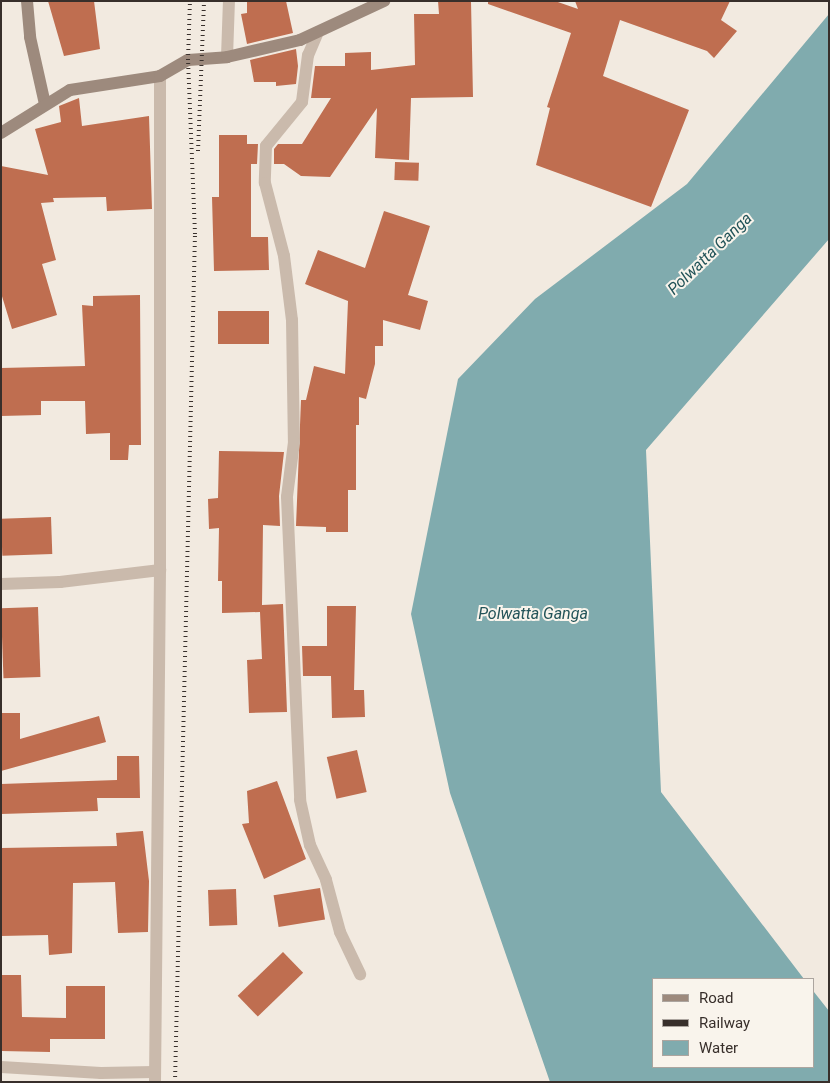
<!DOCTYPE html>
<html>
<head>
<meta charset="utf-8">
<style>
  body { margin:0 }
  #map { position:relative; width:830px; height:1083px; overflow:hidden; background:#f2eae0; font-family:Roboto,sans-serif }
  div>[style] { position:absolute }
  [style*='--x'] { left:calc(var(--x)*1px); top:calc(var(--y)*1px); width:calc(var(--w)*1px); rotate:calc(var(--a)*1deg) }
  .water>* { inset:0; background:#80abae }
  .building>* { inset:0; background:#bf6e50; transform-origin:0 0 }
  .street>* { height:12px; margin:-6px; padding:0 6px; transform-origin:6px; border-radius:6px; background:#cabaac }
  .secondary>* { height:12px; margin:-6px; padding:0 6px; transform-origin:6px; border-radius:6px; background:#9d8a7d }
  .rail>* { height:4px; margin-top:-2px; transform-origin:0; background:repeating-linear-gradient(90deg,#382f2b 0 1px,transparent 0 5px) }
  span { translate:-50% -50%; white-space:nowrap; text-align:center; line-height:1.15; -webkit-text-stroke:4px #f9f4ec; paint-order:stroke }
  .water-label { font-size:16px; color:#225358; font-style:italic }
  .frame { position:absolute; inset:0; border:2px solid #382f2b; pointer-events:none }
  .legend { position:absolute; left:652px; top:978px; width:162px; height:90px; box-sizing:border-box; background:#f9f4ec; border:1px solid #aca59f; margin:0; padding:6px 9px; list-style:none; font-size:15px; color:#382f2b }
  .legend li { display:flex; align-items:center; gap:10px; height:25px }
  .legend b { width:25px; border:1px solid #aca59f }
</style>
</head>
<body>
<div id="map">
  <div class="water">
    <div style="clip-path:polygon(829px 14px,829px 239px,646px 450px,661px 792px,804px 979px,654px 979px,654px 1067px,814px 1067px,814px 992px,829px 1011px,829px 1082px,550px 1082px,450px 793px,411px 614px,458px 379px,535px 299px,687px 184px)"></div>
  </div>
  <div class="building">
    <div style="clip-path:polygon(48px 1px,94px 1px,100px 49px,64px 56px)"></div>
    <div style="clip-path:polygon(247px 1px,286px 1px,293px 33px,247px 44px,241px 14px,247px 13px)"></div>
    <div style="clip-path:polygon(438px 1px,471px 1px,473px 97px,411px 98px,409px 160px,375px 158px,377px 108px,330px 177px,301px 176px,284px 164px,274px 164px,274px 149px,278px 144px,302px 144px,331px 98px,311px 98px,315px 66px,345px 66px,345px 53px,371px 52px,371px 70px,415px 65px,414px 14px,439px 14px)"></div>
    <div style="clip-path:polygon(488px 1px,555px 1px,578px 9px,575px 1px,730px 1px,721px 20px,737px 31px,714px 58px,707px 51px,620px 20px,603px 76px,689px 110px,651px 207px,536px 165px,550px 108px,547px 107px,571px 33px,488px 4px)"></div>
    <div style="clip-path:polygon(296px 49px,298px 66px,296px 84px,276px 86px,276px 82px,254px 82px,250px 60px)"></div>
    <div style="clip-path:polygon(79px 98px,82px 126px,149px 116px,152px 209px,107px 211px,106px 197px,53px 198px,54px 202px,41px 203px,56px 260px,42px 264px,57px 315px,12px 329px,1px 293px,1px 166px,48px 175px,35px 129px,61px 122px,59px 106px)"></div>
    <div style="clip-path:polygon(219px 135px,247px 135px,247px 144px,258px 144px,257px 164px,251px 164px,251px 237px,268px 237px,269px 270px,214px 271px,212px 197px,219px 197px)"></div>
    <div style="left:395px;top:162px;width:24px;height:18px;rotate:2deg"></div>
    <div style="clip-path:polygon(384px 211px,430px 226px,408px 295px,428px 301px,420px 330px,383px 320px,383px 346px,375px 346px,375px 364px,366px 399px,359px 397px,359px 425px,356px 425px,356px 490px,348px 490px,348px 532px,326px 532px,326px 527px,296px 526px,301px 400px,306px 400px,314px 366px,345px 374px,348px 301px,305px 284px,318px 250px,365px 268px)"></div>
    <div style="clip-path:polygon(140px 295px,141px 445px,129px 445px,128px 460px,110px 460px,110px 433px,86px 434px,85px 401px,41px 401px,41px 415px,1px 416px,1px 368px,85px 366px,82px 305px,93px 306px,93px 296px)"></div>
    <div style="left:218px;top:311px;width:51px;height:33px"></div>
    <div style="clip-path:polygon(219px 451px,284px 452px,279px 496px,280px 526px,263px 525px,262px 605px,283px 604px,287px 712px,249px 713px,247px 660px,262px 659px,260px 612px,222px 613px,222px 581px,218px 581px,219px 528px,209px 529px,208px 499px,218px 498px)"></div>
    <div style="left:51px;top:517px;width:37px;height:50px;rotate:88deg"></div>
    <div style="clip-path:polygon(327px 606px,356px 606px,354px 690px,364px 690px,365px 717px,332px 718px,331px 676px,303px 676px,302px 646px,327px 646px)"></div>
    <div style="left:38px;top:607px;width:70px;height:37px;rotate:88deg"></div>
    <div style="clip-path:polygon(1px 713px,20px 713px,20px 739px,99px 716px,106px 742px,1px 771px)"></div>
    <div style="left:357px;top:750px;width:43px;height:31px;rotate:77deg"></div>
    <div style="clip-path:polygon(117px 756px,139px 756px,140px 798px,97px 798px,98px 811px,1px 814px,1px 784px,117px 780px)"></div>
    <div style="clip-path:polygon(277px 781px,306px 859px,264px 879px,242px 824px,249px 823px,247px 791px)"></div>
    <div style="clip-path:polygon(143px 831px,149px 881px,148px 932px,118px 933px,115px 882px,73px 883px,72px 953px,49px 955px,48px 935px,1px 936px,1px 848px,117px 846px,116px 833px)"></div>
    <div style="left:320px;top:888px;width:32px;height:47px;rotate:81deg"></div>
    <div style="left:236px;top:889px;width:36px;height:28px;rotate:88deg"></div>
    <div style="left:283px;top:952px;width:29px;height:63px;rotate:46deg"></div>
    <div style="clip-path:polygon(1px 975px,21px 975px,22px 1017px,66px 1018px,66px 986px,105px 986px,105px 1039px,50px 1039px,50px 1052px,1px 1051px)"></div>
  </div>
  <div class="street">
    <div style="--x:318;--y:32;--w:25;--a:113"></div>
    <div style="--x:308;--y:55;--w:47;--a:97.3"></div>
    <div style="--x:302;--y:102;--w:57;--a:129.3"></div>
    <div style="--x:266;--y:146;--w:37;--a:92"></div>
    <div style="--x:265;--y:183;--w:75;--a:75.4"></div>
    <div style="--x:284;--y:256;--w:64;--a:82.9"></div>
    <div style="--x:292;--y:320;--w:122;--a:89.1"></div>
    <div style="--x:294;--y:442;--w:55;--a:97.3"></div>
    <div style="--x:287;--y:497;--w:303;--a:87.5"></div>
    <div style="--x:300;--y:800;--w:46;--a:77.5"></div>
    <div style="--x:310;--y:845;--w:38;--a:65"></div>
    <div style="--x:326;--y:880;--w:54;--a:74.9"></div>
    <div style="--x:340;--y:932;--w:47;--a:64.5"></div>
    <div style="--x:227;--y:57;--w:56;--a:-88"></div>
    <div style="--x:1;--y:584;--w:59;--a:-1.9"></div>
    <div style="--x:60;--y:582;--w:101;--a:-6.8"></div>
    <div style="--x:160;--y:570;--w:494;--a:-90"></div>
    <div style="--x:1;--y:1067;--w:100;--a:3.4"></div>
    <div style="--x:101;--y:1073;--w:53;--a:-1.1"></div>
    <div style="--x:155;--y:1082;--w:512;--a:-89.44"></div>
  </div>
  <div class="secondary">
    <div style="--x:27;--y:1;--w:36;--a:85"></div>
    <div style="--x:30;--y:37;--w:69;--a:77.4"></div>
    <div style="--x:1;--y:133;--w:81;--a:-31.9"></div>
    <div style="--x:70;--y:90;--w:91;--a:-8.8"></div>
    <div style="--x:160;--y:76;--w:32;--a:-30"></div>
    <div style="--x:188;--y:60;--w:39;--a:-4"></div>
    <div style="--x:227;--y:57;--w:75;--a:-13.1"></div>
    <div style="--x:300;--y:40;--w:93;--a:-24.9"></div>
  </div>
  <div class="rail">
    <div style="--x:198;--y:151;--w:150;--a:-87.7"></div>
    <div style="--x:175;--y:1082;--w:848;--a:-88.65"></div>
    <div style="--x:195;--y:234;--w:174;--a:-92.3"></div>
    <div style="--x:188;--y:60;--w:59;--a:-88.1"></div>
  </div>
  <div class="water-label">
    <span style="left:710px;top:254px;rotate:-44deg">Polwatta Ganga</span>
    <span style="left:533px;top:614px">Polwatta Ganga</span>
  </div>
  <div class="frame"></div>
  <ul class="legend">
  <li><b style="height:6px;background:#9d8a7d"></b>Road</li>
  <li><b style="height:6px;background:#382f2b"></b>Railway</li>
  <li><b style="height:14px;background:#80abae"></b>Water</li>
  </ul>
</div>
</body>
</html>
